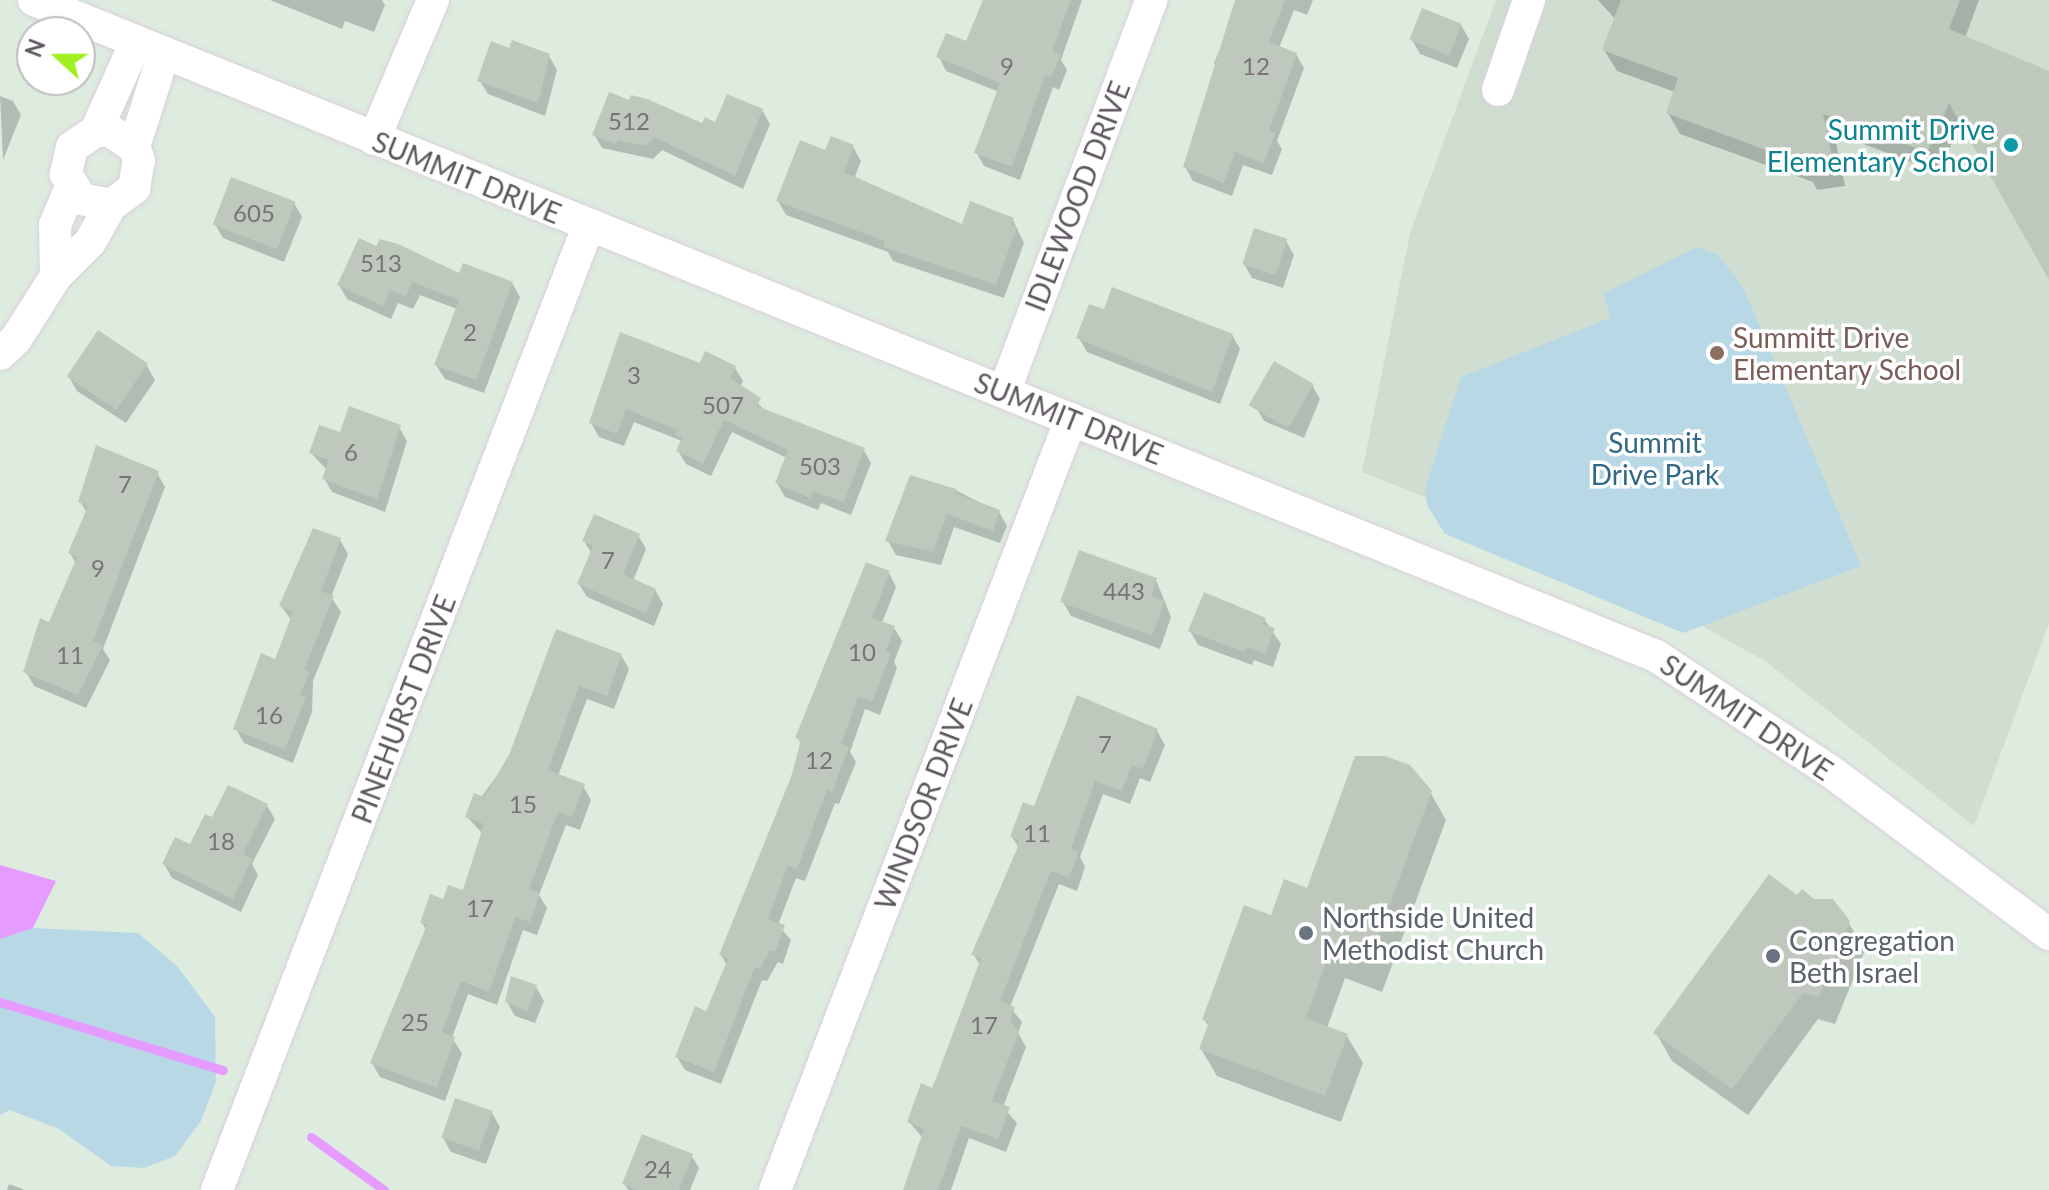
<!DOCTYPE html>
<html>
<head>
<meta charset="utf-8">
<style>
  body { margin:0 }
  #map { position:relative; width:2049px; height:1190px; overflow:hidden; background:#deecdf; font-family:Lato,sans-serif }
  div>[style] { position:absolute }
  [style*='--x'] { left:calc(var(--x)*1px); top:calc(var(--y)*1px); width:calc(var(--w)*1px); rotate:calc(var(--a)*1deg) }
  .education>* { inset:0; background:#cfded0 }
  .green>* { inset:0; background:#b9d8e5 }
  .water>* { inset:0; background:#e59bff }
  .shadow>* { inset:0; background:#0003 }
  .stream>* { height:9px; margin:-4.5px; padding:0 4.5px; transform-origin:4.5px; border-radius:4.5px; background:#e59bff }
  .building>* { inset:0; background:#bec8bd; transform-origin:0 0 }
  .roads { filter:drop-shadow(0 0 2px #d9d1d9) drop-shadow(0 0 2px #d9d1d9) }
  .minor>* { height:32px; margin:-16px; padding:0 16px; transform-origin:16px; border-radius:16px; background:#fff }
  .dots>* { width:22px; height:22px; translate:-50% -50%; box-sizing:border-box; border:4px solid #fff; border-radius:50% }
  span { translate:-50% -50%; white-space:nowrap; text-align:center; line-height:1.15; -webkit-text-stroke:7px #fff; paint-order:stroke }
  .number-label { font-size:24px; color:#777377 }
  .number-label span { -webkit-text-stroke-width:0 }
  .culture-label { font-size:28px; color:#0d838f }
  .right { translate:-100% -50%; text-align:right }
  .street-label { font-size:28px; color:#5f5760 }
  .education-label { font-size:28px; color:#785e54 }
  .left { translate:0 -50%; text-align:left }
  .park-label { font-size:28px; color:#316886 }
  .worship-label { font-size:28px; color:#5b616d }
  .north { position:absolute; left:16px; top:16px; width:80px; height:80px; box-sizing:border-box; background:#fff; border:2px solid #bfbcbf; border-radius:50%; rotate:291deg; font-size:22px; font-weight:700; line-height:32px; text-align:center; color:#5f5760 }
  .north::after { content:''; display:block; margin:auto; width:28px; height:36px; background:#a0f020; clip-path:polygon(50% 0,100% 100%,50% 72%,0 100%) }
</style>
</head>
<body>
<div id="map">
  <div class="education">
    <div style="clip-path:polygon(1496px 0,2049px 0,2049px 623px,1974px 826px,1765px 661px,1581px 559px,1362px 472px,1410px 233px)"></div>
  </div>
  <div class="green">
    <div style="clip-path:polygon(1697px 247px,1718px 255px,1743px 287px,1861px 566px,1683px 633px,1445px 534px,1427px 505px,1425px 488px,1461px 377px,1610px 318px,1604px 293px)"></div>
    <div style="clip-path:polygon(33px 928px,138px 933px,177px 966px,215px 1017px,216px 1082px,201px 1121px,175px 1156px,144px 1168px,111px 1166px,59px 1129px,10px 1110px,0 1115px,0 939px)"></div>
  </div>
  <div class="water">
    <div style="clip-path:polygon(0 865px,56px 881px,33px 928px,0 939px)"></div>
  </div>
  <div class="shadow">
    <div style="clip-path:polygon(270px 0,382px 0,385px 5px,374px 32px,345px 21px,342px 29px)"></div>
    <div style="clip-path:polygon(985px 0,1082px 0,1061px 60px,1067px 70px,1059px 90px,1053px 87px,1020px 180px,984px 166px,976px 152px,999px 92px,946px 71px,939px 57px,967px 44px)"></div>
    <div style="clip-path:polygon(1242px 0,1313px 0,1307px 15px,1294px 10px,1279px 48px,1296px 54px,1304px 68px,1277px 141px,1282px 149px,1272px 175px,1243px 165px,1232px 196px,1193px 181px,1185px 167px,1217px 69px,1214px 63px)"></div>
    <div style="clip-path:polygon(1598px 0,1979px 0,1965px 38px,2049px 73px,2049px 276px,1962px 122px,1938px 172px,1834px 133px,1845px 186px,1817px 190px,1813px 182px,1680px 134px,1668px 113px,1675px 92px,1617px 71px,1604px 50px,1616px 20px)"></div>
    <div style="clip-path:polygon(1461px 25px,1469px 39px,1457px 68px,1420px 54px,1412px 40px)"></div>
    <div style="clip-path:polygon(510px 51px,549px 56px,557px 70px,545px 116px,488px 94px,480px 81px)"></div>
    <div style="clip-path:polygon(0 96px,13px 101px,21px 115px,3px 160px)"></div>
    <div style="clip-path:polygon(630px 103px,703px 125px,762px 110px,770px 124px,743px 189px,662px 150px,653px 159px,602px 148px,594px 134px)"></div>
    <div style="clip-path:polygon(853px 147px,861px 161px,854px 179px,963px 226px,1013px 220px,1024px 243px,1004px 298px,893px 261px,888px 252px,786px 215px,778px 201px,826px 153px)"></div>
    <div style="clip-path:polygon(294px 203px,302px 217px,284px 262px,223px 238px,215px 224px)"></div>
    <div style="clip-path:polygon(1286px 241px,1294px 255px,1283px 288px,1252px 278px,1244px 264px)"></div>
    <div style="clip-path:polygon(377px 249px,460px 275px,512px 283px,520px 297px,484px 393px,445px 379px,436px 365px,457px 309px,420px 295px,413px 309px,398px 303px,391px 319px,347px 299px,339px 285px)"></div>
    <div style="clip-path:polygon(1105px 312px,1232px 335px,1240px 349px,1220px 404px,1087px 352px,1079px 338px)"></div>
    <div style="clip-path:polygon(147px 366px,155px 380px,126px 423px,77px 391px,69px 377px)"></div>
    <div style="clip-path:polygon(701px 366px,735px 368px,743px 381px,740px 387px,766px 411px,863px 449px,871px 463px,851px 515px,821px 503px,818px 510px,785px 497px,777px 483px,787px 458px,732px 432px,711px 476px,686px 464px,678px 451px,682px 441px,634px 422px,624px 446px,599px 437px,591px 423px)"></div>
    <div style="clip-path:polygon(1312px 385px,1320px 399px,1304px 438px,1264px 421px,1256px 407px)"></div>
    <div style="clip-path:polygon(399px 427px,407px 441px,385px 512px,332px 492px,324px 478px,327px 470px,311px 453px,341px 435px)"></div>
    <div style="clip-path:polygon(157px 473px,165px 487px,103px 649px,110px 660px,86px 708px,34px 686px,26px 672px,76px 564px,70px 553px,87px 513px,80px 501px)"></div>
    <div style="clip-path:polygon(955px 490px,999px 512px,1007px 526px,1000px 543px,954px 527px,941px 565px,896px 555px,888px 541px)"></div>
    <div style="clip-path:polygon(638px 535px,646px 549px,633px 581px,655px 590px,663px 604px,654px 626px,587px 597px,579px 584px,592px 554px,584px 541px)"></div>
    <div style="clip-path:polygon(340px 540px,348px 554px,331px 597px,341px 612px,313px 681px,312px 712px,293px 763px,244px 743px,236px 729px,277px 661px,292px 621px,281px 606px)"></div>
    <div style="clip-path:polygon(889px 573px,896px 587px,882px 623px,894px 628px,902px 641px,894px 662px,897px 668px,880px 715px,865px 709px,850px 752px,856px 762px,839px 804px,835px 803px,805px 881px,796px 878px,778px 925px,791px 940px,783px 964px,778px 962px,767px 981px,762px 980px,721px 1084px,685px 1070px,677px 1057px,707px 1014px,727px 965px,721px 955px,793px 778px,802px 745px,797px 737px)"></div>
    <div style="clip-path:polygon(1156px 580px,1171px 617px,1160px 649px,1071px 616px,1063px 602px)"></div>
    <div style="clip-path:polygon(1264px 619px,1281px 644px,1273px 667px,1254px 660px,1252px 665px,1198px 645px,1190px 631px)"></div>
    <div style="clip-path:polygon(557px 632px,621px 655px,629px 669px,614px 709px,587px 699px,558px 776px,583px 786px,591px 800px,580px 830px,566px 825px,539px 895px,547px 908px,537px 935px,523px 930px,497px 1005px,468px 994px,452px 1038px,462px 1053px,445px 1101px,380px 1077px,372px 1063px,427px 931px,422px 923px,444px 901px,464px 892px,483px 834px,467px 817px,511px 756px)"></div>
    <div style="clip-path:polygon(1157px 731px,1165px 745px,1150px 782px,1140px 778px,1130px 804px,1103px 794px,1080px 857px,1085px 867px,1077px 891px,1059px 884px,1010px 1007px,1022px 1022px,1018px 1033px,1026px 1047px,1003px 1107px,1017px 1123px,1006px 1152px,969px 1138px,951px 1190px,905px 1190px,924px 1139px,909px 1122px,933px 1090px,980px 965px,974px 955px,1020px 849px,1012px 837px,1035px 808px)"></div>
    <div style="clip-path:polygon(1430px 792px,1446px 820px,1382px 992px,1345px 978px,1327px 1028px,1347px 1036px,1363px 1063px,1341px 1122px,1217px 1076px,1201px 1049px,1209px 1027px,1204px 1019px,1272px 917px)"></div>
    <div style="clip-path:polygon(267px 806px,275px 819px,252px 864px,258px 875px,241px 912px,172px 878px,164px 864px,191px 847px,213px 820px)"></div>
    <div style="clip-path:polygon(1798px 898px,1848px 922px,1865px 950px,1835px 1024px,1818px 1019px,1748px 1115px,1672px 1061px,1656px 1033px)"></div>
    <div style="clip-path:polygon(536px 987px,544px 1001px,535px 1023px,515px 1016px,507px 1002px)"></div>
    <div style="clip-path:polygon(492px 1113px,500px 1127px,486px 1164px,451px 1152px,443px 1138px)"></div>
    <div style="clip-path:polygon(691px 1155px,699px 1168px,690px 1190px,628px 1190px,625px 1184px)"></div>
    <div style="clip-path:polygon(9px 1184px,25px 1190px,7px 1190px)"></div>
  </div>
  <div class="stream">
    <div style="--x:0;--y:1002;--w:233;--a:17"></div>
    <div style="--x:311;--y:1137;--w:90;--a:36"></div>
  </div>
  <div class="building">
    <div style="clip-path:polygon(983px 0,1071px 0,1052px 51px,1061px 55px,1051px 77px,1045px 75px,1012px 167px,974px 153px,1000px 83px,936px 57px,946px 33px,966px 41px)"></div>
    <div style="clip-path:polygon(1235px 0,1285px 0,1269px 42px,1297px 53px,1269px 131px,1275px 133px,1264px 163px,1235px 152px,1224px 183px,1183px 167px)"></div>
    <div style="clip-path:polygon(1621px 0,1960px 0,1949px 29px,2049px 71px,2049px 280px,1949px 103px,1927px 152px,1823px 114px,1834px 166px,1803px 169px,1801px 163px,1666px 113px,1678px 78px,1602px 50px)"></div>
    <div style="left:1422px;top:8px;width:43px;height:34px;rotate:22deg"></div>
    <div style="clip-path:polygon(512px 40px,550px 54px,538px 103px,477px 81px,491px 41px,509px 48px)"></div>
    <div style="clip-path:polygon(609px 92px,629px 100px,631px 95px,647px 99px,702px 123px,705px 117px,715px 122px,727px 94px,763px 109px,735px 176px,654px 137px,645px 146px,618px 140px,616px 144px,592px 135px)"></div>
    <div style="clip-path:polygon(831px 136px,854px 145px,844px 172px,962px 224px,970px 201px,1014px 218px,1011px 225px,1017px 227px,996px 285px,883px 247px,885px 241px,776px 201px,800px 140px,825px 150px)"></div>
    <div style="left:231px;top:177px;width:69px;height:51px;rotate:21deg"></div>
    <div style="left:1254px;top:228px;width:35px;height:38px;rotate:18deg"></div>
    <div style="clip-path:polygon(359px 238px,376px 246px,380px 239px,398px 244px,459px 273px,463px 263px,513px 282px,476px 380px,434px 365px,459px 300px,412px 282px,406px 297px,390px 290px,383px 306px,337px 285px)"></div>
    <div style="clip-path:polygon(1112px 287px,1233px 334px,1212px 392px,1076px 338px,1089px 304px,1104px 309px)"></div>
    <div style="left:98px;top:330px;width:60px;height:56px;rotate:34deg"></div>
    <div style="clip-path:polygon(620px 332px,700px 363px,705px 351px,736px 366px,730px 378px,761px 398px,757px 406px,865px 448px,844px 502px,813px 491px,810px 498px,775px 483px,788px 450px,724px 420px,703px 464px,676px 451px,682px 438px,675px 435px,678px 430px,626px 409px,617px 434px,589px 423px)"></div>
    <div style="left:1274px;top:361px;width:46px;height:51px;rotate:30deg"></div>
    <div style="clip-path:polygon(349px 406px,401px 425px,377px 499px,322px 479px,329px 460px,309px 453px,319px 425px,340px 432px)"></div>
    <div style="clip-path:polygon(96px 445px,159px 471px,93px 641px,103px 645px,78px 695px,23px 672px,40px 618px,49px 622px,77px 557px,68px 553px,88px 506px,78px 502px)"></div>
    <div style="clip-path:polygon(910px 475px,956px 489px,955px 493px,1000px 510px,993px 531px,947px 514px,933px 552px,885px 541px)"></div>
    <div style="clip-path:polygon(594px 514px,640px 534px,623px 574px,656px 589px,646px 613px,577px 584px,593px 546px,582px 541px)"></div>
    <div style="clip-path:polygon(313px 528px,341px 538px,321px 591px,334px 596px,304px 670px,310px 672px,300px 695px,306px 697px,285px 750px,233px 729px,261px 653px,275px 659px,293px 612px,279px 606px)"></div>
    <div style="clip-path:polygon(1079px 550px,1157px 578px,1151px 596px,1165px 601px,1152px 636px,1060px 602px)"></div>
    <div style="clip-path:polygon(866px 562px,890px 571px,872px 618px,895px 626px,886px 651px,891px 653px,872px 702px,858px 697px,841px 744px,849px 747px,832px 792px,827px 790px,797px 869px,788px 865px,768px 919px,785px 925px,775px 952px,770px 950px,760px 969px,755px 967px,714px 1072px,675px 1057px,695px 1006px,706px 1011px,728px 959px,719px 955px,791px 777px,801px 740px,795px 738px)"></div>
    <div style="clip-path:polygon(1204px 592px,1266px 618px,1263px 624px,1275px 628px,1265px 654px,1246px 647px,1244px 652px,1188px 631px)"></div>
    <div style="clip-path:polygon(556px 629px,622px 654px,607px 696px,579px 686px,548px 770px,585px 784px,572px 817px,558px 812px,529px 889px,540px 893px,530px 922px,515px 917px,489px 992px,461px 981px,442px 1032px,455px 1037px,437px 1088px,370px 1063px,427px 925px,420px 923px,430px 894px,443px 899px,448px 885px,463px 890px,484px 824px,465px 817px,474px 793px,484px 797px,509px 755px)"></div>
    <div style="clip-path:polygon(1077px 695px,1158px 729px,1143px 769px,1132px 765px,1122px 791px,1095px 781px,1071px 849px,1079px 851px,1069px 878px,1051px 871px,1000px 1001px,1015px 1007px,1010px 1020px,1019px 1032px,992px 1101px,1010px 1107px,998px 1139px,961px 1126px,938px 1190px,903px 1190px,924px 1129px,907px 1122px,921px 1083px,932px 1088px,937px 1076px,981px 958px,971px 955px,1017px 849px,1018px 839px,1010px 837px,1023px 802px,1034px 806px)"></div>
    <div style="clip-path:polygon(1355px 756px,1385px 756px,1410px 765px,1432px 791px,1367px 965px,1330px 952px,1306px 1018px,1348px 1034px,1325px 1096px,1199px 1049px,1209px 1022px,1202px 1020px,1244px 905px,1271px 915px,1284px 879px,1307px 888px)"></div>
    <div style="clip-path:polygon(228px 785px,268px 804px,243px 854px,252px 859px,233px 899px,162px 864px,175px 837px,190px 844px,205px 814px,212px 817px)"></div>
    <div style="clip-path:polygon(1769px 874px,1797px 895px,1802px 889px,1814px 899px,1833px 899px,1850px 921px,1819px 997px,1803px 993px,1732px 1089px,1653px 1033px)"></div>
    <div style="clip-path:polygon(511px 976px,537px 985px,527px 1011px,505px 1002px)"></div>
    <div style="left:455px;top:1098px;width:40px;height:42px;rotate:19deg"></div>
    <div style="clip-path:polygon(642px 1134px,693px 1154px,679px 1190px,637px 1190px,622px 1184px)"></div>
  </div>
  <div class="roads">
    <div class="minor">
      <div style="--x:34;--y:0;--w:1750;--a:22.02"></div>
      <div style="--x:1656;--y:656;--w:209;--a:33.5"></div>
      <div style="--x:1830;--y:771;--w:273;--a:36.7"></div>
      <div style="--x:1498;--y:90;--w:95;--a:-71"></div>
      <div style="--x:96;--y:131;--w:98;--a:-65.8"></div>
      <div style="--x:374;--y:139;--w:151;--a:-67"></div>
      <div style="--x:134;--y:147;--w:99;--a:-72.3"></div>
      <div style="--x:56;--y:276;--w:51;--a:-91.1"></div>
      <div style="--x:55;--y:225;--w:41;--a:-67.2"></div>
      <div style="--x:0;--y:354;--w:22;--a:-43"></div>
      <div style="--x:16;--y:339;--w:75;--a:-57.6"></div>
      <div style="--x:56;--y:276;--w:48;--a:-45"></div>
      <div style="--x:90;--y:242;--w:43;--a:-60.4"></div>
      <div style="--x:111;--y:205;--w:29;--a:-36"></div>
      <div style="--x:134;--y:188;--w:28;--a:-80"></div>
      <div style="--x:139;--y:160;--w:14;--a:-111"></div>
      <div style="--x:134;--y:147;--w:29;--a:-146"></div>
      <div style="--x:110;--y:131;--w:14;--a:180"></div>
      <div style="--x:96;--y:131;--w:29;--a:146"></div>
      <div style="--x:72;--y:147;--w:28;--a:103"></div>
      <div style="--x:66;--y:174;--w:29;--a:59"></div>
      <div style="--x:81;--y:199;--w:31;--a:11"></div>
      <div style="--x:1004;--y:392;--w:419;--a:-69.4"></div>
      <div style="--x:217;--y:1190;--w:1032;--a:-68.93"></div>
      <div style="--x:775;--y:1190;--w:826;--a:-69"></div>
    </div>
  </div>
  <div class="dots">
    <div style="left:2011px;top:145px;background:#0f9aa8"></div>
    <div style="left:1717px;top:353px;background:#8d6e63"></div>
    <div style="left:1306px;top:933px;background:#6b7280"></div>
    <div style="left:1773px;top:956px;background:#6b7280"></div>
  </div>
  <div class="number-label">
    <span style="left:1007px;top:66px">9</span>
    <span style="left:1256px;top:66px">12</span>
    <span style="left:629px;top:121px">512</span>
    <span style="left:254px;top:213px">605</span>
    <span style="left:381px;top:263px">513</span>
    <span style="left:470px;top:332px">2</span>
    <span style="left:634px;top:375px">3</span>
    <span style="left:723px;top:405px">507</span>
    <span style="left:351px;top:452px">6</span>
    <span style="left:820px;top:466px">503</span>
    <span style="left:125px;top:484px">7</span>
    <span style="left:608px;top:560px">7</span>
    <span style="left:98px;top:568px">9</span>
    <span style="left:1124px;top:591px">443</span>
    <span style="left:862px;top:652px">10</span>
    <span style="left:70px;top:655px">11</span>
    <span style="left:269px;top:715px">16</span>
    <span style="left:1105px;top:744px">7</span>
    <span style="left:819px;top:760px">12</span>
    <span style="left:523px;top:804px">15</span>
    <span style="left:1037px;top:833px">11</span>
    <span style="left:221px;top:841px">18</span>
    <span style="left:480px;top:908px">17</span>
    <span style="left:415px;top:1022px">25</span>
    <span style="left:984px;top:1025px">17</span>
    <span style="left:658px;top:1169px">24</span>
  </div>
  <div class="culture-label">
    <span class="right" style="left:1995px;top:145px">Summit Drive<br>Elementary School</span>
  </div>
  <div class="street-label">
    <span style="left:467px;top:177px;rotate:22deg">SUMMIT DRIVE</span>
    <span style="left:1077px;top:196px;rotate:-69deg">IDLEWOOD DRIVE</span>
    <span style="left:1069px;top:418px;rotate:22deg">SUMMIT DRIVE</span>
    <span style="left:403px;top:709px;rotate:-69deg">PINEHURST DRIVE</span>
    <span style="left:1747px;top:717px;rotate:34deg">SUMMIT DRIVE</span>
    <span style="left:923px;top:804px;rotate:-69deg">WINDSOR DRIVE</span>
  </div>
  <div class="education-label">
    <span class="left" style="left:1733px;top:353px">Summitt Drive<br>Elementary School</span>
  </div>
  <div class="park-label">
    <span style="left:1655px;top:458px">Summit<br>Drive Park</span>
  </div>
  <div class="worship-label">
    <span class="left" style="left:1322px;top:933px">Northside United<br>Methodist Church</span>
    <span class="left" style="left:1789px;top:956px">Congregation<br>Beth Israel</span>
  </div>
  <div class="north">N</div>
</div>
</body>
</html>
